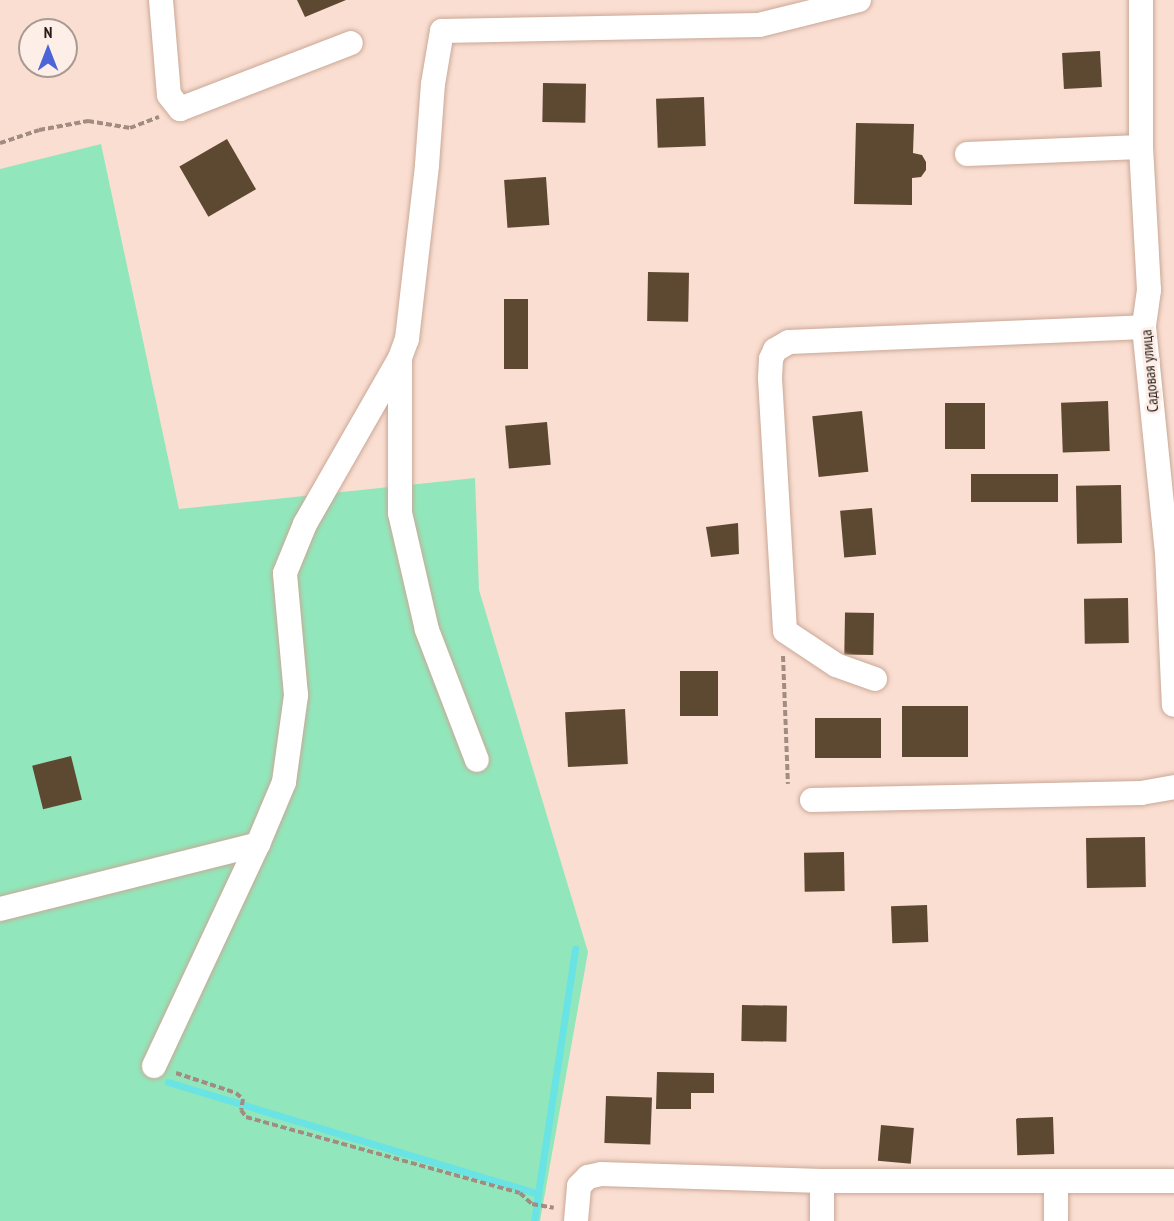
<!DOCTYPE html>
<html>
<head>
<meta charset="utf-8">
<style>
  body { margin:0 }
  #map { position:relative; width:1174px; height:1221px; overflow:hidden; background:#faded1; font-family:"PT Sans Narrow",sans-serif }
  div>[style] { position:absolute }
  [style*='--x'] { left:calc(var(--x)*1px); top:calc(var(--y)*1px); width:calc(var(--w)*1px); rotate:calc(var(--a)*1deg) }
  .green>* { inset:0; background:#91e7bb }
  .stream>* { height:7px; margin:-3.5px; padding:0 3.5px; transform-origin:3.5px; border-radius:3.5px; background:#69e3e3 }
  .building>* { inset:0; background:#5d4831; transform-origin:0 0 }
  .path>* { height:4px; margin-top:-2px; transform-origin:0; background:repeating-linear-gradient(90deg,#a28c82 0 6px,transparent 0 9px) }
  .roads { filter:drop-shadow(0 0 2px #c9a897) drop-shadow(0 0 2px #c9a897) }
  .minor>* { height:24px; margin:-12px; padding:0 12px; transform-origin:12px; border-radius:12px; background:#fff }
  span { translate:-50% -50%; white-space:nowrap; text-align:center; line-height:1.15; -webkit-text-stroke:6px #fdefe8; paint-order:stroke }
  .street-label { font-size:16px; color:#271a14 }
  .north { position:absolute; left:18px; top:18px; width:60px; height:60px; box-sizing:border-box; background:#fdefe8; border:2px solid #a79a93; border-radius:50%; rotate:0deg; font-size:16px; font-weight:700; line-height:24px; text-align:center; color:#271a14 }
  .north::after { content:''; display:block; margin:auto; width:21px; height:27px; background:#4d63d8; clip-path:polygon(50% 0,100% 100%,50% 72%,0 100%) }
</style>
</head>
<body>
<div id="map">
  <div class="green">
    <div style="clip-path:polygon(101px 144px,179px 509px,475px 478px,479px 590px,588px 952px,540px 1221px,0 1221px,0 169px)"></div>
  </div>
  <div class="stream">
    <div style="--x:168;--y:1082;--w:387;--a:16.8"></div>
    <div style="--x:538;--y:1194;--w:27;--a:98"></div>
    <div style="--x:538;--y:1194;--w:248;--a:-81.4"></div>
  </div>
  <div class="building">
    <div style="clip-path:polygon(297px 0,346px 0,305px 17px)"></div>
    <div style="left:1100px;top:51px;width:36px;height:38px;rotate:87deg"></div>
    <div style="left:543px;top:83px;width:43px;height:39px;rotate:1deg"></div>
    <div style="left:704px;top:97px;width:49px;height:48px;rotate:88deg"></div>
    <div style="clip-path:polygon(856px 123px,914px 124px,913px 153px,922px 155px,926px 162px,926px 170px,921px 177px,912px 178px,912px 205px,854px 204px)"></div>
    <div style="left:227px;top:139px;width:58px;height:55px;rotate:60deg"></div>
    <div style="left:546px;top:177px;width:48px;height:42px;rotate:86deg"></div>
    <div style="left:648px;top:272px;width:41px;height:49px;rotate:1deg"></div>
    <div style="left:504px;top:299px;width:24px;height:70px"></div>
    <div style="left:1108px;top:401px;width:50px;height:47px;rotate:88deg"></div>
    <div style="left:945px;top:403px;width:40px;height:46px"></div>
    <div style="left:862px;top:411px;width:61px;height:50px;rotate:84deg"></div>
    <div style="left:547px;top:422px;width:43px;height:42px;rotate:85deg"></div>
    <div style="left:1058px;top:474px;width:28px;height:87px;rotate:90deg"></div>
    <div style="left:1121px;top:485px;width:58px;height:45px;rotate:89deg"></div>
    <div style="left:872px;top:508px;width:47px;height:32px;rotate:85deg"></div>
    <div style="clip-path:polygon(738px 523px,739px 554px,711px 557px,706px 527px)"></div>
    <div style="left:1128px;top:598px;width:45px;height:44px;rotate:89deg"></div>
    <div style="left:874px;top:613px;width:42px;height:29px;rotate:91deg"></div>
    <div style="left:680px;top:671px;width:38px;height:45px"></div>
    <div style="left:968px;top:706px;width:51px;height:66px;rotate:90deg"></div>
    <div style="left:625px;top:709px;width:55px;height:60px;rotate:87deg"></div>
    <div style="left:881px;top:718px;width:40px;height:66px;rotate:90deg"></div>
    <div style="left:71px;top:756px;width:45px;height:40px;rotate:76deg"></div>
    <div style="left:1145px;top:837px;width:50px;height:59px;rotate:89deg"></div>
    <div style="left:844px;top:852px;width:39px;height:40px;rotate:89deg"></div>
    <div style="left:927px;top:905px;width:37px;height:36px;rotate:88deg"></div>
    <div style="left:742px;top:1005px;width:45px;height:36px;rotate:1deg"></div>
    <div style="clip-path:polygon(657px 1072px,714px 1073px,714px 1093px,691px 1093px,691px 1109px,656px 1109px)"></div>
    <div style="left:606px;top:1096px;width:46px;height:47px;rotate:2deg"></div>
    <div style="left:1053px;top:1117px;width:37px;height:37px;rotate:88deg"></div>
    <div style="left:881px;top:1125px;width:33px;height:36px;rotate:5deg"></div>
  </div>
  <div class="path">
    <div style="--x:0;--y:143;--w:41;--a:-18.4"></div>
    <div style="--x:39;--y:130;--w:50;--a:-10.4"></div>
    <div style="--x:88;--y:121;--w:43;--a:9.5"></div>
    <div style="--x:130;--y:128;--w:31;--a:-21"></div>
    <div style="--x:783;--y:656;--w:128;--a:87.8"></div>
    <div style="--x:176;--y:1073;--w:63;--a:18.4"></div>
    <div style="--x:236;--y:1093;--w:9;--a:41"></div>
    <div style="--x:243;--y:1099;--w:11;--a:100"></div>
    <div style="--x:241;--y:1110;--w:9;--a:54"></div>
    <div style="--x:246;--y:1117;--w:284;--a:15.5"></div>
    <div style="--x:520;--y:1193;--w:16;--a:43"></div>
    <div style="--x:532;--y:1204;--w:22;--a:10"></div>
  </div>
  <div class="roads">
    <div class="minor">
      <div style="--x:161;--y:0;--w:95;--a:85.2"></div>
      <div style="--x:169;--y:95;--w:18;--a:52"></div>
      <div style="--x:180;--y:109;--w:183;--a:-21.1"></div>
      <div style="--x:1141;--y:0;--w:147;--a:90"></div>
      <div style="--x:1141;--y:147;--w:143;--a:86.8"></div>
      <div style="--x:1149;--y:290;--w:37;--a:98"></div>
      <div style="--x:1144;--y:327;--w:227;--a:84.2"></div>
      <div style="--x:1167;--y:553;--w:152;--a:87.4"></div>
      <div style="--x:967;--y:154;--w:174;--a:-2.3"></div>
      <div style="--x:400;--y:361;--w:152;--a:90"></div>
      <div style="--x:400;--y:513;--w:120;--a:77"></div>
      <div style="--x:427;--y:630;--w:139;--a:69"></div>
      <div style="--x:875;--y:679;--w:41;--a:-160.3"></div>
      <div style="--x:836;--y:665;--w:61;--a:-146.3"></div>
      <div style="--x:785;--y:631;--w:253;--a:-93.4"></div>
      <div style="--x:770;--y:378;--w:19;--a:-87"></div>
      <div style="--x:771;--y:359;--w:10;--a:-66"></div>
      <div style="--x:775;--y:350;--w:16;--a:-30"></div>
      <div style="--x:789;--y:342;--w:355;--a:-2.4"></div>
      <div style="--x:812;--y:800;--w:329;--a:-1.2"></div>
      <div style="--x:1141;--y:793;--w:34;--a:-10"></div>
      <div style="--x:0;--y:909;--w:266;--a:-14.1"></div>
      <div style="--x:258;--y:844;--w:67;--a:-67.2"></div>
      <div style="--x:284;--y:782;--w:88;--a:-82.1"></div>
      <div style="--x:296;--y:695;--w:122;--a:-95.2"></div>
      <div style="--x:285;--y:573;--w:53;--a:-67.8"></div>
      <div style="--x:305;--y:524;--w:191;--a:-60.2"></div>
      <div style="--x:400;--y:358;--w:20;--a:-70"></div>
      <div style="--x:407;--y:339;--w:175;--a:-83.4"></div>
      <div style="--x:427;--y:165;--w:81;--a:-85.8"></div>
      <div style="--x:433;--y:84;--w:54;--a:-80.4"></div>
      <div style="--x:442;--y:31;--w:317;--a:-1.1"></div>
      <div style="--x:759;--y:25;--w:103;--a:-14"></div>
      <div style="--x:154;--y:1066;--w:245;--a:-64.9"></div>
      <div style="--x:576;--y:1221;--w:35;--a:-85"></div>
      <div style="--x:579;--y:1186;--w:13;--a:-45"></div>
      <div style="--x:588;--y:1177;--w:13;--a:-13"></div>
      <div style="--x:601;--y:1174;--w:221;--a:1.8"></div>
      <div style="--x:822;--y:1181;--w:352;--a:0"></div>
      <div style="--x:822;--y:1221;--w:40;--a:-90"></div>
      <div style="--x:1056;--y:1221;--w:39;--a:-90"></div>
    </div>
  </div>
  <div class="street-label">
    <span style="left:1149px;top:371px;rotate:-95deg">Садовая улица</span>
  </div>
  <div class="north">N</div>
</div>
</body>
</html>
